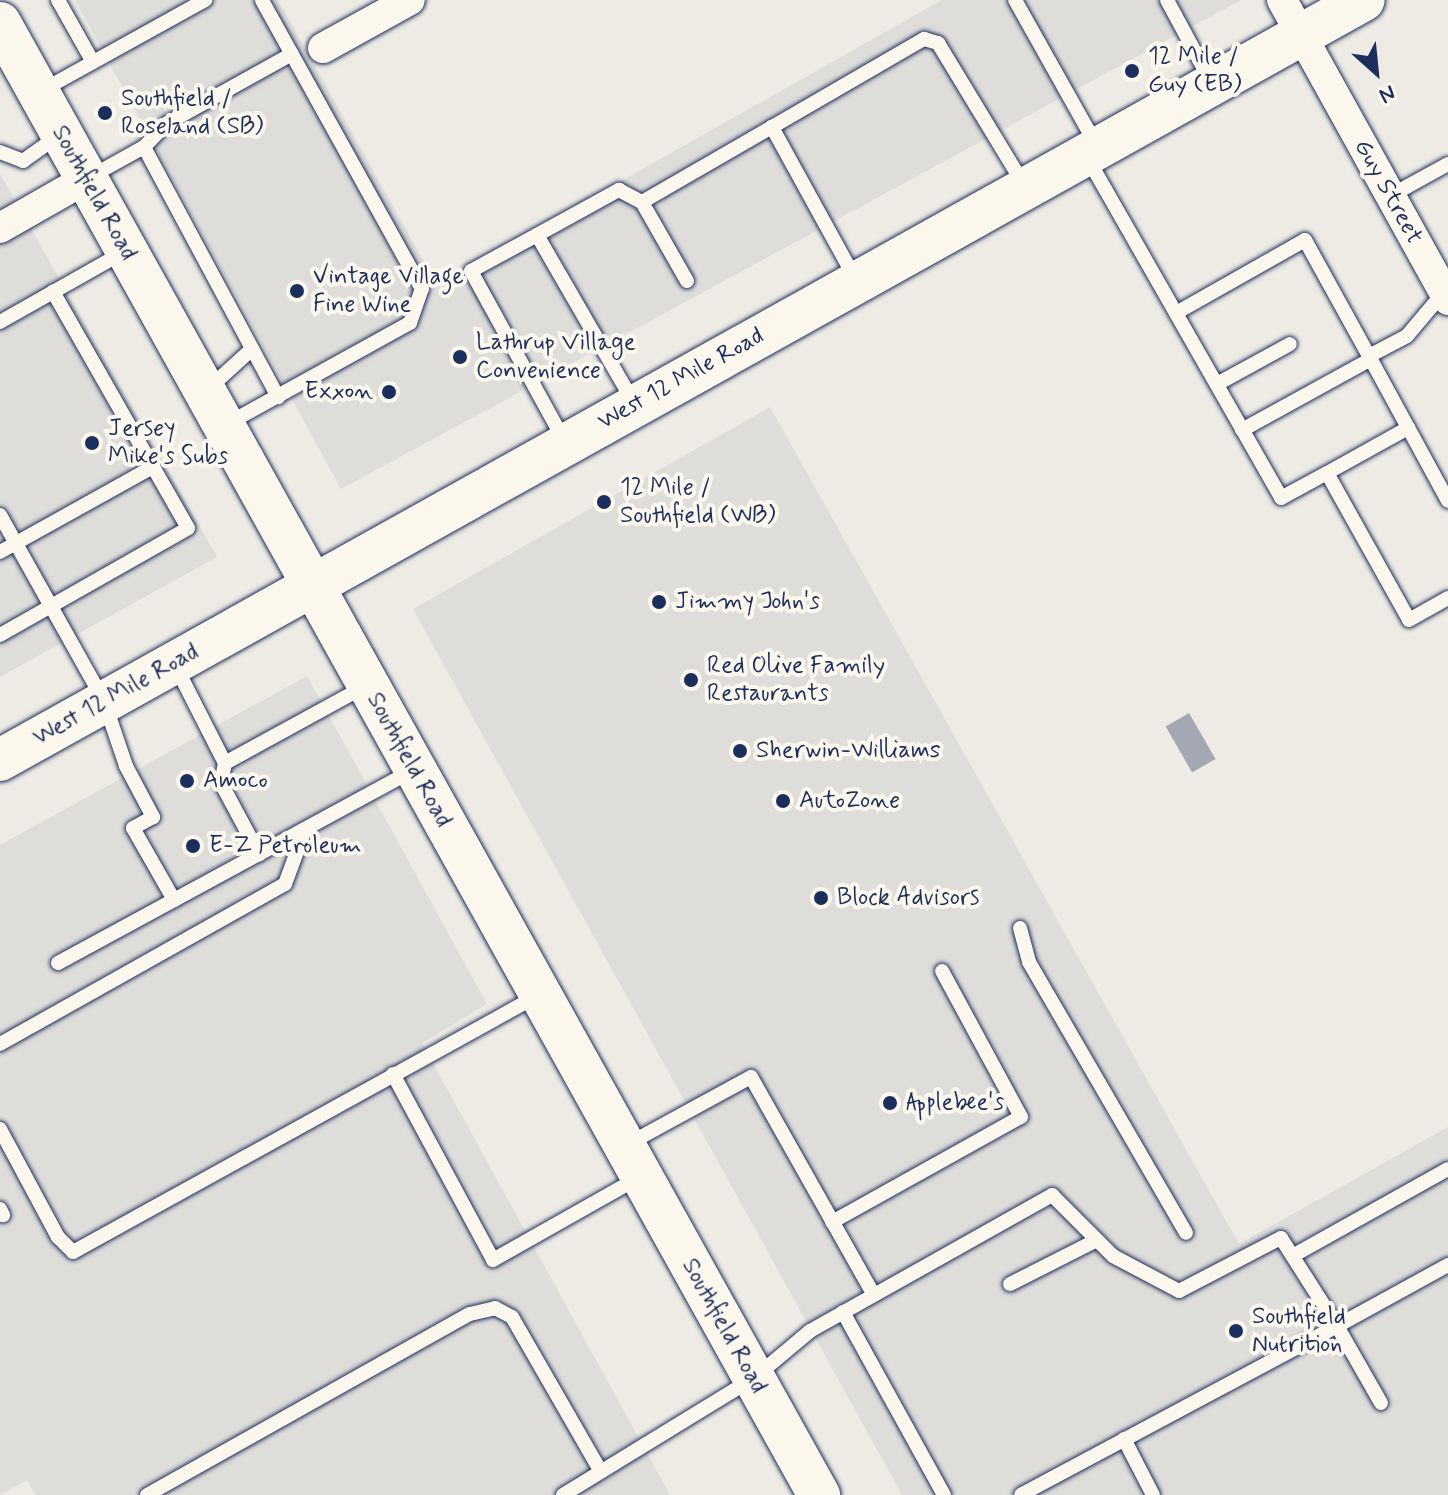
<!DOCTYPE html>
<html>
<head>
<meta charset="utf-8">
<style>
  body { margin:0 }
  #map { position:relative; width:1448px; height:1495px; overflow:hidden; background:#eeebe4; font-family:Mynerve,sans-serif }
  div>[style] { position:absolute }
  [style*='--x'] { left:calc(var(--x)*1px); top:calc(var(--y)*1px); width:calc(var(--w)*1px); rotate:calc(var(--a)*1deg) }
  .built>* { inset:0; background:#deddda }
  .water>* { inset:0; background:#a3a8b4; transform-origin:0 0 }
  .roads { filter:drop-shadow(0 0 2px #1b2f5e) drop-shadow(0 0 2px #1b2f5e) }
  .service>* { height:14px; margin:-7px; padding:0 7px; transform-origin:7px; border-radius:7px; background:#fbf7ec }
  .minor>* { height:30px; margin:-15px; padding:0 15px; transform-origin:15px; border-radius:15px; background:#fbf7ec }
  .secondary>* { height:42px; margin:-21px; padding:0 21px; transform-origin:21px; border-radius:21px; background:#fbf7ec }
  .dots>* { width:22px; height:22px; translate:-50% -50%; box-sizing:border-box; border:4px solid #fbf7ec; border-radius:50% }
  span { translate:-50% -50%; white-space:nowrap; text-align:center; line-height:1.15; -webkit-text-stroke:8px #fbf7ec; paint-order:stroke }
  .poi-label { font-size:24px; color:#1b2f5e }
  .left { translate:0 -50%; text-align:left }
  .right { translate:-100% -50%; text-align:right }
  .street-label { font-size:24px; color:#1b2f5e }
  .north { position:absolute; left:1336px; top:32px; width:80px; height:80px; -webkit-text-stroke:6px #fbf7ec; paint-order:stroke; rotate:153deg; font-size:22px; font-weight:700; line-height:32px; text-align:center; color:#1b2f5e }
  .north::after { content:''; display:block; margin:auto; width:28px; height:36px; background:#1b2f5e; clip-path:polygon(50% 0,100% 100%,50% 72%,0 100%) }
</style>
</head>
<body>
<div id="map">
  <div class="built">
    <div style="clip-path:polygon(75px 0,278px 0,437px 285px,942px 0,1241px 0,341px 489px)"></div>
    <div style="clip-path:polygon(0 174px,217px 557px,0 677px)"></div>
    <div style="clip-path:polygon(770px 407px,1239px 1244px,1448px 1127px,1448px 1495px,902px 1495px,413px 609px)"></div>
    <div style="clip-path:polygon(307px 676px,487px 1004px,422px 1043px,670px 1495px,36px 1495px,27px 1480px,0 1495px,0 845px)"></div>
  </div>
  <div class="water">
    <div style="left:1189px;top:713px;width:53px;height:27px;rotate:60deg"></div>
  </div>
  <div class="roads">
    <div class="service">
      <div style="--x:58;--y:0;--w:71;--a:60.6"></div>
      <div style="--x:1015;--y:0;--w:167;--a:60.7"></div>
      <div style="--x:1167;--y:0;--w:91;--a:61.7"></div>
      <div style="--x:41;--y:91;--w:188;--a:-29"></div>
      <div style="--x:144;--y:147;--w:284;--a:61.8"></div>
      <div style="--x:0;--y:152;--w:25;--a:21"></div>
      <div style="--x:23;--y:161;--w:43;--a:-35.5"></div>
      <div style="--x:1088;--y:159;--w:390;--a:60.3"></div>
      <div style="--x:1281;--y:498;--w:52;--a:-28.5"></div>
      <div style="--x:1327;--y:473;--w:168;--a:60.8"></div>
      <div style="--x:1409;--y:620;--w:45;--a:-29.4"></div>
      <div style="--x:90;--y:177;--w:62;--a:-29.1"></div>
      <div style="--x:144;--y:147;--w:32;--a:-46"></div>
      <div style="--x:166;--y:124;--w:144;--a:-29.1"></div>
      <div style="--x:1390;--y:196;--w:66;--a:-28.9"></div>
      <div style="--x:537;--y:235;--w:75;--a:151.4"></div>
      <div style="--x:471;--y:271;--w:193;--a:61.2"></div>
      <div style="--x:856;--y:280;--w:175;--a:-118.8"></div>
      <div style="--x:772;--y:127;--w:176;--a:-30.1"></div>
      <div style="--x:924;--y:39;--w:15;--a:16"></div>
      <div style="--x:938;--y:43;--w:166;--a:58.8"></div>
      <div style="--x:687;--y:281;--w:91;--a:-119.7"></div>
      <div style="--x:642;--y:202;--w:150;--a:-30"></div>
      <div style="--x:1444;--y:292;--w:57;--a:130.1"></div>
      <div style="--x:1407;--y:336;--w:43;--a:152.2"></div>
      <div style="--x:1369;--y:356;--w:165;--a:61.4"></div>
      <div style="--x:1176;--y:313;--w:148;--a:-29.5"></div>
      <div style="--x:1305;--y:240;--w:132;--a:61.1"></div>
      <div style="--x:0;--y:322;--w:140;--a:-29.5"></div>
      <div style="--x:1217;--y:384;--w:83;--a:-28.7"></div>
      <div style="--x:208;--y:389;--w:59;--a:-42.3"></div>
      <div style="--x:634;--y:403;--w:194;--a:-120"></div>
      <div style="--x:537;--y:235;--w:94;--a:-28.8"></div>
      <div style="--x:619;--y:190;--w:26;--a:28"></div>
      <div style="--x:227;--y:424;--w:209;--a:-28.9"></div>
      <div style="--x:410;--y:323;--w:36;--a:-71"></div>
      <div style="--x:422;--y:289;--w:330;--a:-119"></div>
      <div style="--x:1242;--y:430;--w:147;--a:-28.8"></div>
      <div style="--x:1327;--y:473;--w:93;--a:-29.1"></div>
      <div style="--x:0;--y:515;--w:213;--a:60.8"></div>
      <div style="--x:104;--y:701;--w:69;--a:71.3"></div>
      <div style="--x:126;--y:766;--w:58;--a:62.1"></div>
      <div style="--x:153;--y:817;--w:23;--a:151"></div>
      <div style="--x:133;--y:828;--w:83;--a:60.3"></div>
      <div style="--x:0;--y:552;--w:175;--a:-29.1"></div>
      <div style="--x:153;--y:467;--w:202;--a:-119.7"></div>
      <div style="--x:0;--y:635;--w:216;--a:-29.6"></div>
      <div style="--x:188;--y:528;--w:70;--a:-119.8"></div>
      <div style="--x:175;--y:665;--w:110;--a:63"></div>
      <div style="--x:225;--y:763;--w:158;--a:-28.7"></div>
      <div style="--x:225;--y:763;--w:20;--a:101"></div>
      <div style="--x:221;--y:783;--w:81;--a:61.8"></div>
      <div style="--x:1020;--y:928;--w:35;--a:75"></div>
      <div style="--x:1029;--y:962;--w:313;--a:59.9"></div>
      <div style="--x:58;--y:963;--w:405;--a:-28.5"></div>
      <div style="--x:0;--y:1044;--w:327;--a:-29.3"></div>
      <div style="--x:285;--y:884;--w:58;--a:-69.7"></div>
      <div style="--x:393;--y:1074;--w:211;--a:61.7"></div>
      <div style="--x:493;--y:1260;--w:169;--a:-29.5"></div>
      <div style="--x:0;--y:1129;--w:123;--a:61.8"></div>
      <div style="--x:58;--y:1237;--w:21;--a:45"></div>
      <div style="--x:73;--y:1252;--w:530;--a:-28.89"></div>
      <div style="--x:628;--y:1144;--w:140;--a:-28.6"></div>
      <div style="--x:751;--y:1077;--w:250;--a:60.6"></div>
      <div style="--x:0;--y:1209;--w:7;--a:63"></div>
      <div style="--x:832;--y:1222;--w:216;--a:-29.1"></div>
      <div style="--x:1021;--y:1117;--w:166;--a:-118.4"></div>
      <div style="--x:1296;--y:1254;--w:174;--a:-29.2"></div>
      <div style="--x:1010;--y:1284;--w:97;--a:-26.8"></div>
      <div style="--x:843;--y:1312;--w:209;--a:61.1"></div>
      <div style="--x:1381;--y:1403;--w:89;--a:-119.7"></div>
      <div style="--x:1337;--y:1326;--w:127;--a:-28.8"></div>
      <div style="--x:1124;--y:1439;--w:63;--a:62.6"></div>
      <div style="--x:147;--y:1495;--w:370;--a:-29.3"></div>
      <div style="--x:470;--y:1314;--w:26;--a:-13"></div>
      <div style="--x:495;--y:1308;--w:19;--a:28"></div>
      <div style="--x:512;--y:1317;--w:177;--a:60.1"></div>
      <div style="--x:563;--y:1495;--w:224;--a:-31.5"></div>
      <div style="--x:754;--y:1378;--w:73;--a:-40"></div>
      <div style="--x:810;--y:1331;--w:278;--a:-29.3"></div>
      <div style="--x:1052;--y:1195;--w:86;--a:45"></div>
      <div style="--x:1113;--y:1256;--w:75;--a:27.9"></div>
      <div style="--x:1179;--y:1291;--w:115;--a:-27.5"></div>
      <div style="--x:1281;--y:1238;--w:104;--a:57.5"></div>
      <div style="--x:1337;--y:1326;--w:358;--a:151.9"></div>
    </div>
    <div class="minor">
      <div style="--x:1282;--y:0;--w:343;--a:61"></div>
      <div style="--x:323;--y:48;--w:99;--a:-28.9"></div>
      <div style="--x:0;--y:228;--w:99;--a:-29.7"></div>
    </div>
    <div class="secondary">
      <div style="--x:0;--y:23;--w:1685;--a:60.91"></div>
      <div style="--x:0;--y:760;--w:1561;--a:-29.13"></div>
    </div>
  </div>
  <div class="dots">
    <div style="left:1132px;top:71px;background:#1b2f5e"></div>
    <div style="left:105px;top:113px;background:#1b2f5e"></div>
    <div style="left:297px;top:291px;background:#1b2f5e"></div>
    <div style="left:460px;top:357px;background:#1b2f5e"></div>
    <div style="left:389px;top:392px;background:#1b2f5e"></div>
    <div style="left:92px;top:443px;background:#1b2f5e"></div>
    <div style="left:604px;top:502px;background:#1b2f5e"></div>
    <div style="left:659px;top:602px;background:#1b2f5e"></div>
    <div style="left:691px;top:680px;background:#1b2f5e"></div>
    <div style="left:740px;top:751px;background:#1b2f5e"></div>
    <div style="left:187px;top:781px;background:#1b2f5e"></div>
    <div style="left:783px;top:801px;background:#1b2f5e"></div>
    <div style="left:193px;top:846px;background:#1b2f5e"></div>
    <div style="left:821px;top:898px;background:#1b2f5e"></div>
    <div style="left:890px;top:1103px;background:#1b2f5e"></div>
    <div style="left:1236px;top:1331px;background:#1b2f5e"></div>
  </div>
  <div class="poi-label">
    <span class="left" style="left:1148px;top:71px">12 Mile /<br>Guy (EB)</span>
    <span class="left" style="left:121px;top:113px">Southfield /<br>Roseland (SB)</span>
    <span class="left" style="left:313px;top:291px">Vintage Village<br>Fine Wine</span>
    <span class="left" style="left:476px;top:357px">Lathrup Village<br>Convenience</span>
    <span class="right" style="left:373px;top:392px">Exxon</span>
    <span class="left" style="left:108px;top:443px">Jersey<br>Mike's Subs</span>
    <span class="left" style="left:620px;top:502px">12 Mile /<br>Southfield (WB)</span>
    <span class="left" style="left:675px;top:602px">Jimmy John's</span>
    <span class="left" style="left:707px;top:680px">Red Olive Family<br>Restaurants</span>
    <span class="left" style="left:756px;top:751px">Sherwin-Williams</span>
    <span class="left" style="left:203px;top:781px">Amoco</span>
    <span class="left" style="left:799px;top:801px">AutoZone</span>
    <span class="left" style="left:209px;top:846px">E-Z Petroleum</span>
    <span class="left" style="left:837px;top:898px">Block Advisors</span>
    <span class="left" style="left:906px;top:1103px">Applebee's</span>
    <span class="left" style="left:1252px;top:1331px">Southfield<br>Nutrition</span>
  </div>
  <div class="street-label">
    <span style="left:1388px;top:192px;rotate:61deg">Guy Street</span>
    <span style="left:94px;top:193px;rotate:61deg">Southfield Road</span>
    <span style="left:681px;top:379px;rotate:-29deg">West 12 Mile Road</span>
    <span style="left:116px;top:695px;rotate:-29deg">West 12 Mile Road</span>
    <span style="left:409px;top:760px;rotate:61deg">Southfield Road</span>
    <span style="left:724px;top:1326px;rotate:61deg">Southfield Road</span>
  </div>
  <div class="north">N</div>
</div>
</body>
</html>
